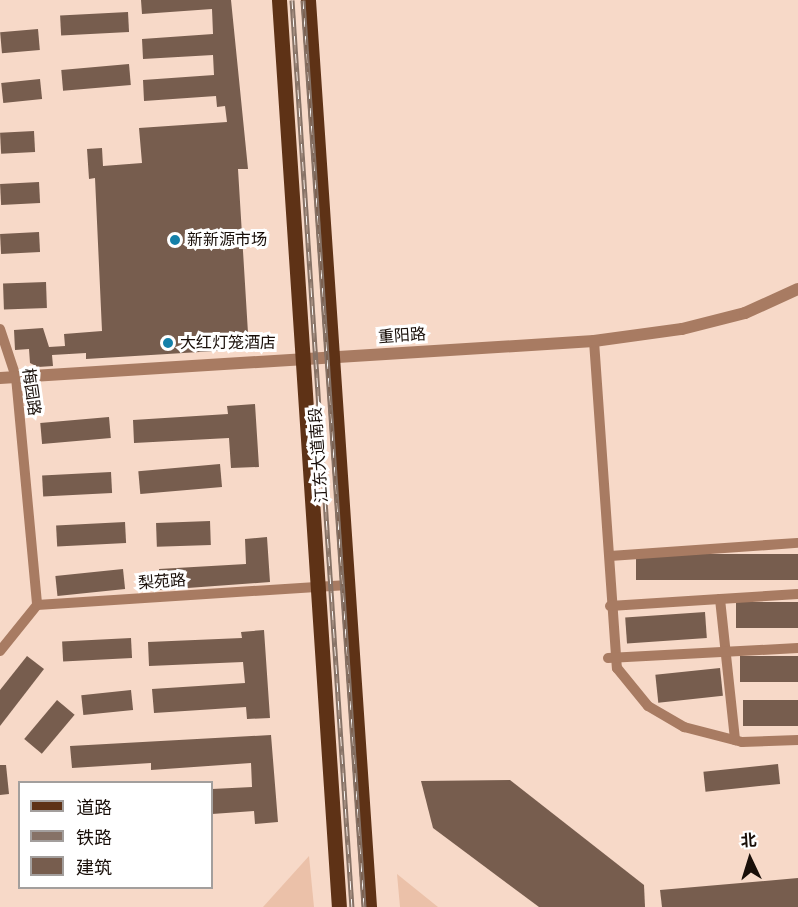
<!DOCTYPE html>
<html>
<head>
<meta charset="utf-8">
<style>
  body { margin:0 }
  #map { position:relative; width:798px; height:907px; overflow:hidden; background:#f7d9c8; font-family:"Crimson Pro","Noto Sans SC",serif }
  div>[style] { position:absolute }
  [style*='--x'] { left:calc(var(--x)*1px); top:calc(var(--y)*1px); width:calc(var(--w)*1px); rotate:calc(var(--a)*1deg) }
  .green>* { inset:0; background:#ebc1a9 }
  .building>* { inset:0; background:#775d4e; transform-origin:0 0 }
  .minor>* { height:10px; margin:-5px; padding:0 5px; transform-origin:5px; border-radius:5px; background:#a87b62 }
  .tertiary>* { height:12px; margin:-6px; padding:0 6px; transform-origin:6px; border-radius:6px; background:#a87b62 }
  .primary>* { height:15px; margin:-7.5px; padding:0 7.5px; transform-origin:7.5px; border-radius:7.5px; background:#5e3216 }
  .rail>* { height:5px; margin-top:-2.5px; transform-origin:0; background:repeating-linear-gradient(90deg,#fff 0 9px,#867266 0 18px); box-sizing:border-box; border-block:2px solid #867266 }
  .dots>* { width:16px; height:16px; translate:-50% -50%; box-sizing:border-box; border:3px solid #fff; border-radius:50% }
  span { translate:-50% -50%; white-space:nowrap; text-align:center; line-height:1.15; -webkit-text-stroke:6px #fff; paint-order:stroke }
  .poi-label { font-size:16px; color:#190f09 }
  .left { translate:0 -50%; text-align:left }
  .street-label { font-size:16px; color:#190f09 }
  .legend { position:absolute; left:18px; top:781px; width:195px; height:108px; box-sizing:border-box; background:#fff; border:2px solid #a39f9d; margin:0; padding:8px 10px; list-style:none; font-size:18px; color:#190f09 }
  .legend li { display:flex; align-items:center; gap:12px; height:30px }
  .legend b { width:30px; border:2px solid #a39f9d }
  .north { position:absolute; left:720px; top:829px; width:60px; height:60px; -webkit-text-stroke:4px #fff; paint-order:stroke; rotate:356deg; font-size:16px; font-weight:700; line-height:24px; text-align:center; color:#190f09 }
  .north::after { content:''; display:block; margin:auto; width:21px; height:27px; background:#190f09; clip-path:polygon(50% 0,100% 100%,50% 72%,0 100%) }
</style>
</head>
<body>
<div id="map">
  <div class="green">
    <div style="clip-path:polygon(309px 856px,314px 907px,263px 907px)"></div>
    <div style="clip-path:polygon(397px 874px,438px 907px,400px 907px)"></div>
  </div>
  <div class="building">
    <div style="clip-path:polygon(141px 0,231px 0,248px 169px,238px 169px,248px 333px,232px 350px,86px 359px,86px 353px,52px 355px,53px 366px,38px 367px,30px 363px,29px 349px,15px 350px,14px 330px,43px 328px,49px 347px,65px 346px,64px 334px,102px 331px,95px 178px,89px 179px,87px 149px,102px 148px,103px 166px,142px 163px,139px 128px,227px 122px,225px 106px,217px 107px,216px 96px,144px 101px,143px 80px,214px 75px,213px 55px,143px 59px,142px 39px,213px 34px,212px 9px,142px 14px)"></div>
    <div style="left:128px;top:12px;width:20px;height:68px;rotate:87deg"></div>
    <div style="left:38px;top:29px;width:21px;height:38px;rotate:85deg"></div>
    <div style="left:129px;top:64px;width:21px;height:68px;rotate:85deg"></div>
    <div style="left:40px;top:79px;width:20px;height:39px;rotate:84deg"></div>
    <div style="left:34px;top:131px;width:21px;height:34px;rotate:87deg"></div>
    <div style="left:39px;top:182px;width:21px;height:39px;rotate:87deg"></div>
    <div style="left:39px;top:232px;width:20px;height:39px;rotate:87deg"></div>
    <div style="left:46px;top:282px;width:26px;height:43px;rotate:88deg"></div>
    <div style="clip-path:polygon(255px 404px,259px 467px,231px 468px,229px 438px,134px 443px,133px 420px,228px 414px,227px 406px)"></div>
    <div style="left:109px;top:417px;width:21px;height:69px;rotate:85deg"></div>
    <div style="left:220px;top:464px;width:23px;height:82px;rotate:85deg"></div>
    <div style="left:111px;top:472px;width:21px;height:69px;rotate:87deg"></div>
    <div style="left:210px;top:521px;width:24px;height:54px;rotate:88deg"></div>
    <div style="left:125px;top:522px;width:21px;height:69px;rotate:87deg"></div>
    <div style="clip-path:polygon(267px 537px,270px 582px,160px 590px,159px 569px,246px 564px,245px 539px)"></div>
    <div style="left:798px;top:554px;width:26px;height:162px;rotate:90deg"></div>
    <div style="left:123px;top:569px;width:20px;height:68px;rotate:84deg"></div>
    <div style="left:798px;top:602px;width:26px;height:62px;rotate:90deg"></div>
    <div style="left:705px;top:612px;width:26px;height:80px;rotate:86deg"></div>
    <div style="clip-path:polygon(264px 630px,270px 718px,247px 719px,246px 707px,154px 713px,152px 689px,245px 683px,243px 662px,149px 666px,148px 642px,242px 638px,241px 632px)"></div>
    <div style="left:131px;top:638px;width:20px;height:69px;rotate:87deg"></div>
    <div style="clip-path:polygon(27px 656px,44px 669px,0 726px,0 690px)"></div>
    <div style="left:798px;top:656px;width:26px;height:58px;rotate:90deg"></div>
    <div style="left:720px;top:668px;width:28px;height:65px;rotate:84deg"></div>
    <div style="left:131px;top:690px;width:20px;height:50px;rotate:84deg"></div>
    <div style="left:57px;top:700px;width:23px;height:51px;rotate:40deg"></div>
    <div style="left:798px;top:700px;width:26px;height:55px;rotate:90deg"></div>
    <div style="clip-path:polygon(271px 735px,278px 822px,255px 824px,254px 811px,212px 814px,212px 789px,252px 787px,251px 763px,151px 770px,151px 763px,72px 768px,70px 746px)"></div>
    <div style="left:778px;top:764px;width:20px;height:75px;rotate:84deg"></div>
    <div style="clip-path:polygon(0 765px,6px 765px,9px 794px,0 795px)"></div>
    <div style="clip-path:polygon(510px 780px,644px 885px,645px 907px,539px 907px,433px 828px,421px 781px)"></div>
    <div style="clip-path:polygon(798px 878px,798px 907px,662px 907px,660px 890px)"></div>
  </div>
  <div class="minor">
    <div style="--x:0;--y:329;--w:51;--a:71.6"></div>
    <div style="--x:16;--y:377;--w:229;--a:84.7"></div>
    <div style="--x:594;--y:341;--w:328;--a:86"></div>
    <div style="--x:617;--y:668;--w:49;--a:50.8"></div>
    <div style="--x:648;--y:706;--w:42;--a:30.3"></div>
    <div style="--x:684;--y:727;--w:60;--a:14.5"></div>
    <div style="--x:742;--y:742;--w:56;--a:-2"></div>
    <div style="--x:610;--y:556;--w:188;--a:-4"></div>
    <div style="--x:720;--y:599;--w:78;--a:-3.7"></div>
    <div style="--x:610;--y:606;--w:110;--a:-3.6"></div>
    <div style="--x:720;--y:599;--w:142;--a:83.9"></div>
    <div style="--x:0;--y:651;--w:59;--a:-51.2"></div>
    <div style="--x:37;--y:605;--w:311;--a:-3.7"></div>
    <div style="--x:608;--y:658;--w:190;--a:-3"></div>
  </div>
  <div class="tertiary">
    <div style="--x:0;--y:378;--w:595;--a:-3.56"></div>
    <div style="--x:594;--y:341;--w:89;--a:-7.8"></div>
    <div style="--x:682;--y:329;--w:65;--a:-14.3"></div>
    <div style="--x:745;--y:313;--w:58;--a:-24.4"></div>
  </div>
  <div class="primary">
    <div style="--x:279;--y:0;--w:909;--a:86.22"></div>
    <div style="--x:308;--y:0;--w:909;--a:86.15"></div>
  </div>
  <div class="rail">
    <div style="--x:292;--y:0;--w:909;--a:86.22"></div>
    <div style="--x:303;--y:0;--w:909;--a:86.15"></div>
  </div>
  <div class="dots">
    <div style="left:175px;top:240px;background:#1480a9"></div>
    <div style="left:168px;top:343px;background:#1480a9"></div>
  </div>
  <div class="poi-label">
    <span class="left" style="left:187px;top:240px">新新源市场</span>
    <span class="left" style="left:180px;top:343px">大红灯笼酒店</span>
  </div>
  <div class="street-label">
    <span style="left:402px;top:336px;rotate:-4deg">重阳路</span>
    <span style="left:31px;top:392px;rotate:82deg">梅园路</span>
    <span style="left:319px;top:455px;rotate:-94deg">江东大道南段</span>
    <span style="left:162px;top:582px;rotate:-4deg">梨苑路</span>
  </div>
  <ul class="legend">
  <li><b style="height:8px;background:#5e3216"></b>道路</li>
  <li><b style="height:8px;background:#867266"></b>铁路</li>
  <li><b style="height:16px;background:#775d4e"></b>建筑</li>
  </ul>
  <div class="north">北</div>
</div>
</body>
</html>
